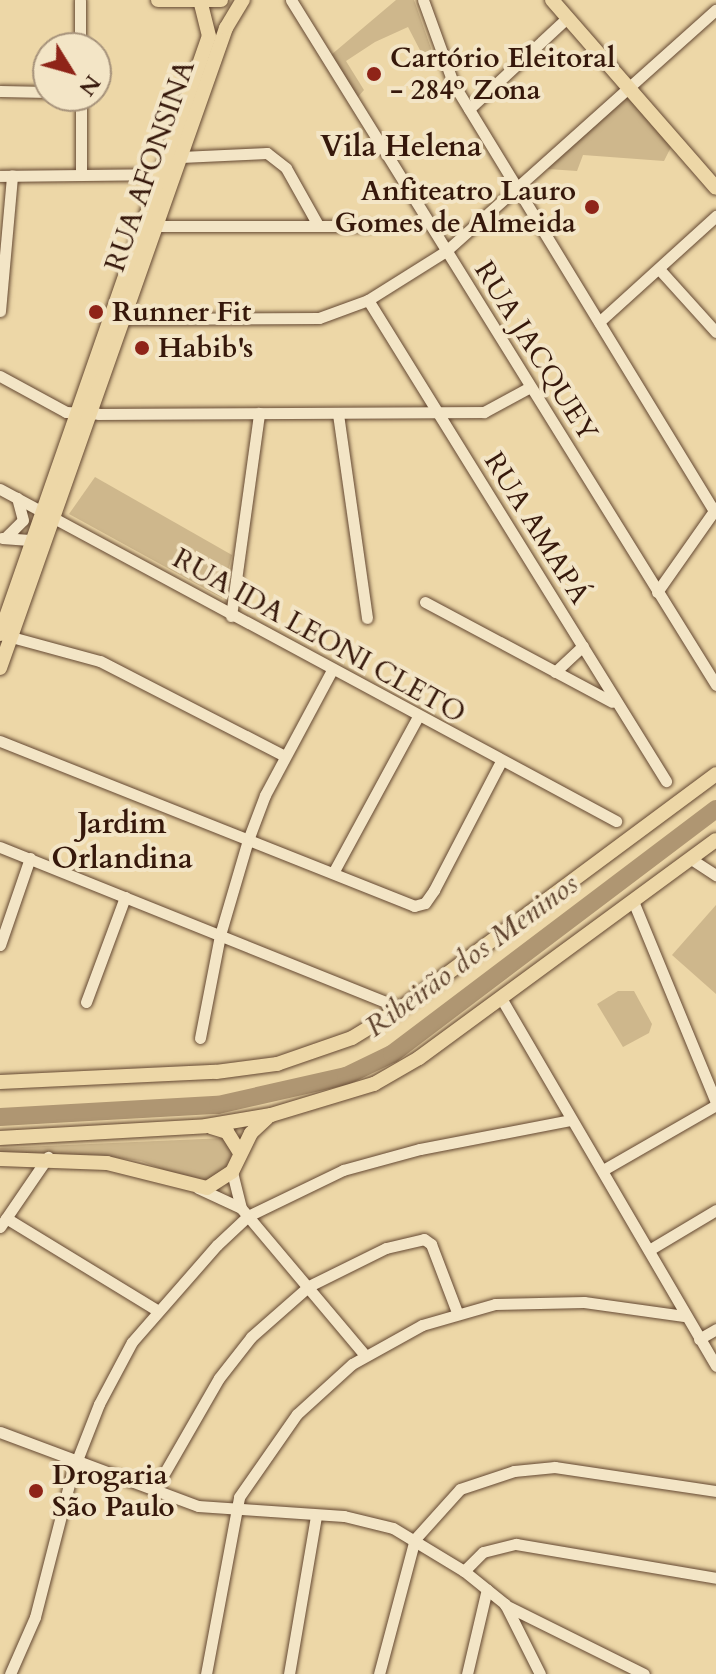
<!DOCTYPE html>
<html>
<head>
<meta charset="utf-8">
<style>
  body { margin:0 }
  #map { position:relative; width:716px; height:1674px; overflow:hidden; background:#edd7a7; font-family:Cardo,serif }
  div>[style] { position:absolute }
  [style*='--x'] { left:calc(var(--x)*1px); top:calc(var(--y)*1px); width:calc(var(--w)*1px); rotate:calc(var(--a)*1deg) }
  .green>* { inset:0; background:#ceb78c }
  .river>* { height:18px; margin:-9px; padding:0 9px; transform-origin:9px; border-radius:9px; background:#af9672 }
  .roads { filter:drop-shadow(0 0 2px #644832) drop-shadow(0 0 2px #644832) }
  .minor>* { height:11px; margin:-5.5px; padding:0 5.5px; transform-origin:5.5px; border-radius:5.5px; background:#f3e5c6 }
  .major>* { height:14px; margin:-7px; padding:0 7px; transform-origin:7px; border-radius:7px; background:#edd7a7 }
  .dots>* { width:22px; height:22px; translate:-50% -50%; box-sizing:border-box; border:4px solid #f3e5c6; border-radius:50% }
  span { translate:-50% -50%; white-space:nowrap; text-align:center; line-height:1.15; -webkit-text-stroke:8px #f3e5c6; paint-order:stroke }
  .poi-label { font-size:28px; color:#36180b; font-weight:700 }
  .left { translate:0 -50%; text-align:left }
  .right { translate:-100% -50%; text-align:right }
  .street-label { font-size:28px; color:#36180b }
  .neighbourhood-label { font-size:30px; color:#36180b; font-weight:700 }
  .water-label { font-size:30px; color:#60442f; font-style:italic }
  .north { position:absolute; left:32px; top:32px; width:80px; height:80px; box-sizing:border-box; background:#f3e5c6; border:2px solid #a7937b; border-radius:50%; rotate:127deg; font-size:22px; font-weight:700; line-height:32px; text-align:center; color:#36180b }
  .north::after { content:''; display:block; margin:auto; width:28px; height:36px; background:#8f2418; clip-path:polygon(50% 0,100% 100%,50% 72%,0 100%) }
</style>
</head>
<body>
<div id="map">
  <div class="green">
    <div style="clip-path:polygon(396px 0,414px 0,432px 51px,423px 56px,408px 27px,375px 42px,346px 61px,364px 90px,357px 98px,331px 55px)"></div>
    <div style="clip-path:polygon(624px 93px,671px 147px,664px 161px,583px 155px,577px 171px,548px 169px,548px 162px)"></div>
    <div style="clip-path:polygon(95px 477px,232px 555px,222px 598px,69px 514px)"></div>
    <div style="clip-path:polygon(716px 905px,716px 994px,672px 955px)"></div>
    <div style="clip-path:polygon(618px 991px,634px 991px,652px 1024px,649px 1033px,623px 1047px,597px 1004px)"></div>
    <div style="clip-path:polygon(225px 1138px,232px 1152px,228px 1170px,220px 1179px,195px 1182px,141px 1161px,97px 1155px,0 1154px,0 1148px)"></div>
  </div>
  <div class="river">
    <div style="--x:0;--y:1117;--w:218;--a:-3.2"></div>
    <div style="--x:218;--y:1105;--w:131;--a:-12.8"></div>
    <div style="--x:346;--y:1076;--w:51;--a:-25.6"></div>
    <div style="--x:392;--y:1054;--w:406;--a:-37.1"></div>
  </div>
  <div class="roads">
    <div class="minor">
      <div style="--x:80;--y:0;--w:48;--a:90"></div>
      <div style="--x:291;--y:0;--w:806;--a:58.18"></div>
      <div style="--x:423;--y:0;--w:88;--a:70.1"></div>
      <div style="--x:453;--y:83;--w:501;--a:58.62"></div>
      <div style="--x:0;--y:91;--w:48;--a:1.2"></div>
      <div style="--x:81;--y:96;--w:79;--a:90"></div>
      <div style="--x:469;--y:109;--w:134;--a:-42.9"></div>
      <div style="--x:181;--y:157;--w:86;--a:-2.7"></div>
      <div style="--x:267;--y:153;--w:24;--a:38"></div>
      <div style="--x:286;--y:168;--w:65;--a:60.7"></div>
      <div style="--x:0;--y:176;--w:167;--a:-0.7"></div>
      <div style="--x:157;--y:226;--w:211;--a:0"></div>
      <div style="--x:659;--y:269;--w:85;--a:47.9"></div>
      <div style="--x:368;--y:300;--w:566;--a:58.22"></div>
      <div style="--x:0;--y:311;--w:136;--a:-84.9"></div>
      <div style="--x:123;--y:319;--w:196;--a:-0.3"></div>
      <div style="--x:319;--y:318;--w:52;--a:-20.2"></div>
      <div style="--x:368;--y:300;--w:92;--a:-32.1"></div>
      <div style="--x:446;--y:251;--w:362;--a:-41.8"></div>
      <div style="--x:599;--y:322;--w:158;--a:-42.2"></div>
      <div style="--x:0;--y:376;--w:75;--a:28.6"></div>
      <div style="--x:66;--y:412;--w:33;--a:3"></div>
      <div style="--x:99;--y:414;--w:385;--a:-0.3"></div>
      <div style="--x:484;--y:412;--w:52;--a:-28.5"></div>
      <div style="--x:338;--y:414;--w:206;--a:81.9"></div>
      <div style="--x:0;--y:489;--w:700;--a:28.32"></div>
      <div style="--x:2;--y:538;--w:31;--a:4"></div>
      <div style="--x:5;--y:538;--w:25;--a:-45"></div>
      <div style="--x:23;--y:520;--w:23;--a:-105"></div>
      <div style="--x:657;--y:592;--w:103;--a:-54.9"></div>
      <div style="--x:425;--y:602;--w:212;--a:28.1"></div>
      <div style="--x:231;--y:616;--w:205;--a:-82.1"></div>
      <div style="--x:4;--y:635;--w:99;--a:15.2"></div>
      <div style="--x:100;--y:661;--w:208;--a:27.2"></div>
      <div style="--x:555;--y:672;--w:38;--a:-43"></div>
      <div style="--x:0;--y:741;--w:446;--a:21.7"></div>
      <div style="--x:414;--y:906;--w:11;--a:-15"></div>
      <div style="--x:425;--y:903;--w:16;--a:-55"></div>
      <div style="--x:434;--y:890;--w:143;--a:-62.5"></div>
      <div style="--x:0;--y:847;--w:432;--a:21.9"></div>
      <div style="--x:691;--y:859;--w:30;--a:33"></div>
      <div style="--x:333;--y:873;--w:176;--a:-61.5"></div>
      <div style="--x:633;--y:901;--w:217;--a:67.6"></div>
      <div style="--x:0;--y:945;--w:92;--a:-71"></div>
      <div style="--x:501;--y:998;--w:426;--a:59.7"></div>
      <div style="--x:86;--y:1002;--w:112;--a:-69.6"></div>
      <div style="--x:200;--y:1038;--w:105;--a:-79"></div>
      <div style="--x:220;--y:935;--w:99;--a:-73.6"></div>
      <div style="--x:248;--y:840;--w:48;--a:-69.3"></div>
      <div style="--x:265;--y:795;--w:140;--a:-61.8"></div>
      <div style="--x:603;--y:1170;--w:130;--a:-29.9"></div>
      <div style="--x:232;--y:1172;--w:37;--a:76"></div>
      <div style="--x:241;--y:1208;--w:192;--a:49.9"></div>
      <div style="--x:198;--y:1188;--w:47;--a:24.9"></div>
      <div style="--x:6;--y:1218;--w:177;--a:31.4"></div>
      <div style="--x:0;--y:1227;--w:85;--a:-55.6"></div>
      <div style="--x:649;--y:1250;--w:78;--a:-30.8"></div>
      <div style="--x:699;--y:1339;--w:20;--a:-30"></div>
      <div style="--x:0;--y:1432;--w:211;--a:20.5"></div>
      <div style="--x:198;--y:1506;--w:146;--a:3.9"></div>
      <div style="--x:344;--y:1516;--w:50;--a:13.8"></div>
      <div style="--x:393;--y:1528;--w:83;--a:31.2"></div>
      <div style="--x:464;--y:1571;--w:53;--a:38.8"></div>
      <div style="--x:505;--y:1604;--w:78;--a:63.4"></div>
      <div style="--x:154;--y:1491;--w:130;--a:-60.1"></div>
      <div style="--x:219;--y:1378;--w:52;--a:-52"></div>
      <div style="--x:251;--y:1337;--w:77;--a:-41.3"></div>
      <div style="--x:309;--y:1286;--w:86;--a:-26.3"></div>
      <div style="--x:386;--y:1248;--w:39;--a:-13"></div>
      <div style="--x:424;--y:1239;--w:9;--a:36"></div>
      <div style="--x:431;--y:1244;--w:73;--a:69.1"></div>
      <div style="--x:464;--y:1571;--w:27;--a:-45"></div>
      <div style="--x:483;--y:1552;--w:34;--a:-14"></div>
      <div style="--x:516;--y:1544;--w:203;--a:9.6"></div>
      <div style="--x:505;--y:1605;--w:155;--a:26.4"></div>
      <div style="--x:10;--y:1674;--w:62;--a:-66.3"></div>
      <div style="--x:35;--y:1617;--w:149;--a:-75.6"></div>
      <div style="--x:72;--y:1473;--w:74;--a:-68.6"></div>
      <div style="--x:99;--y:1404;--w:70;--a:-62"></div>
      <div style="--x:132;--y:1342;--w:129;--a:-48.8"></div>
      <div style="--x:217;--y:1245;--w:42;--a:-43.1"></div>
      <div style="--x:248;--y:1216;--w:106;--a:-25.8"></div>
      <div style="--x:343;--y:1170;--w:80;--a:-15.3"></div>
      <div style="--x:420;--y:1149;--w:154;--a:-10.9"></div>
      <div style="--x:206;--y:1674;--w:180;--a:-79.4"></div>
      <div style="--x:239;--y:1497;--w:101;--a:-55.1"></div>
      <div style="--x:297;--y:1414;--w:74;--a:-42.3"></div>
      <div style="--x:352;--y:1364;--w:80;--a:-29.1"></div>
      <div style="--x:422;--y:1325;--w:76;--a:-16"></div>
      <div style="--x:495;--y:1304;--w:89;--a:-1.3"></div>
      <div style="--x:584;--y:1302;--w:101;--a:8"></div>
      <div style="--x:289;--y:1674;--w:160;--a:-80.3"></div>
      <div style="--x:379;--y:1674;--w:140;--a:-75.1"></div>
      <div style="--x:415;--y:1539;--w:67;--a:-48"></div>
      <div style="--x:460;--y:1489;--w:57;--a:-18.4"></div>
      <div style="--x:514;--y:1471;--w:41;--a:-5.6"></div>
      <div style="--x:555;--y:1467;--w:163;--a:8.5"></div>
      <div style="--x:467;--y:1674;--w:87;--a:-76.8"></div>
    </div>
    <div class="major">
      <div style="--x:158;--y:0;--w:63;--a:0"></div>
      <div style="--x:552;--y:0;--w:249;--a:48.9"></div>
      <div style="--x:0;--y:634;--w:633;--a:-70.74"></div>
      <div style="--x:209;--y:36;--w:36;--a:-104"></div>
      <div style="--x:0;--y:668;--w:679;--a:-70.55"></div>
      <div style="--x:226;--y:28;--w:33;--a:-59"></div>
      <div style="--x:0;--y:1082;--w:216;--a:-2.7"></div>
      <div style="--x:216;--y:1072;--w:62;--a:-7.5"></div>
      <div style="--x:277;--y:1064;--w:79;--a:-19.1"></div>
      <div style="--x:352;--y:1038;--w:57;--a:-31.5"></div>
      <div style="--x:401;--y:1008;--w:392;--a:-36.6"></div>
      <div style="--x:211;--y:1127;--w:17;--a:17"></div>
      <div style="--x:227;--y:1132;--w:22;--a:58"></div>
      <div style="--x:0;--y:1138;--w:206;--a:-3.3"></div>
      <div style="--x:206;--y:1126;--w:66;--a:-9.6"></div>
      <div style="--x:271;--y:1115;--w:108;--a:-16.8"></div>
      <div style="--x:374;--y:1084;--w:52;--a:-30"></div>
      <div style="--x:419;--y:1058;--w:368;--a:-36.3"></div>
      <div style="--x:0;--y:1159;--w:107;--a:2.1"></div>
      <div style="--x:107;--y:1163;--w:103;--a:14"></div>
      <div style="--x:207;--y:1188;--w:30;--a:-33"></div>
      <div style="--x:232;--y:1172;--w:43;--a:-64"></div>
      <div style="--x:251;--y:1133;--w:22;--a:-43"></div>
    </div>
  </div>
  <div class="dots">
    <div style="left:374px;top:74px;background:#8f2418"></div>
    <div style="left:592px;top:207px;background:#8f2418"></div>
    <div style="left:96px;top:312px;background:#8f2418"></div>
    <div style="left:142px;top:348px;background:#8f2418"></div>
    <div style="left:36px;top:1491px;background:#8f2418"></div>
  </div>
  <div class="poi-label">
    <span class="left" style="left:390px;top:74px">Cartório Eleitoral<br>- 284º Zona</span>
    <span class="right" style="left:576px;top:207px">Anfiteatro Lauro<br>Gomes de Almeida</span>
    <span class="left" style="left:112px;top:312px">Runner Fit</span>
    <span class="left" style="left:158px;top:348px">Habib's</span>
    <span class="left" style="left:52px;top:1491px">Drogaria<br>São Paulo</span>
  </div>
  <div class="street-label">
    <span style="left:150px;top:166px;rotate:-71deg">RUA AFONSINA</span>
    <span style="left:536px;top:351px;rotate:58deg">RUA JACQUEY</span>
    <span style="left:537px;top:528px;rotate:58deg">RUA AMAPÁ</span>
    <span style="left:319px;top:636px;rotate:29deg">RUA IDA LEONI CLETO</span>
  </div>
  <div class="neighbourhood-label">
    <span style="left:401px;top:147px">Vila Helena</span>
    <span style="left:122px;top:841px">Jardim<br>Orlandina</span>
  </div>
  <div class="water-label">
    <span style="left:472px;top:956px;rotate:-36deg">Ribeirão dos Meninos</span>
  </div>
  <div class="north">N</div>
</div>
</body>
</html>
